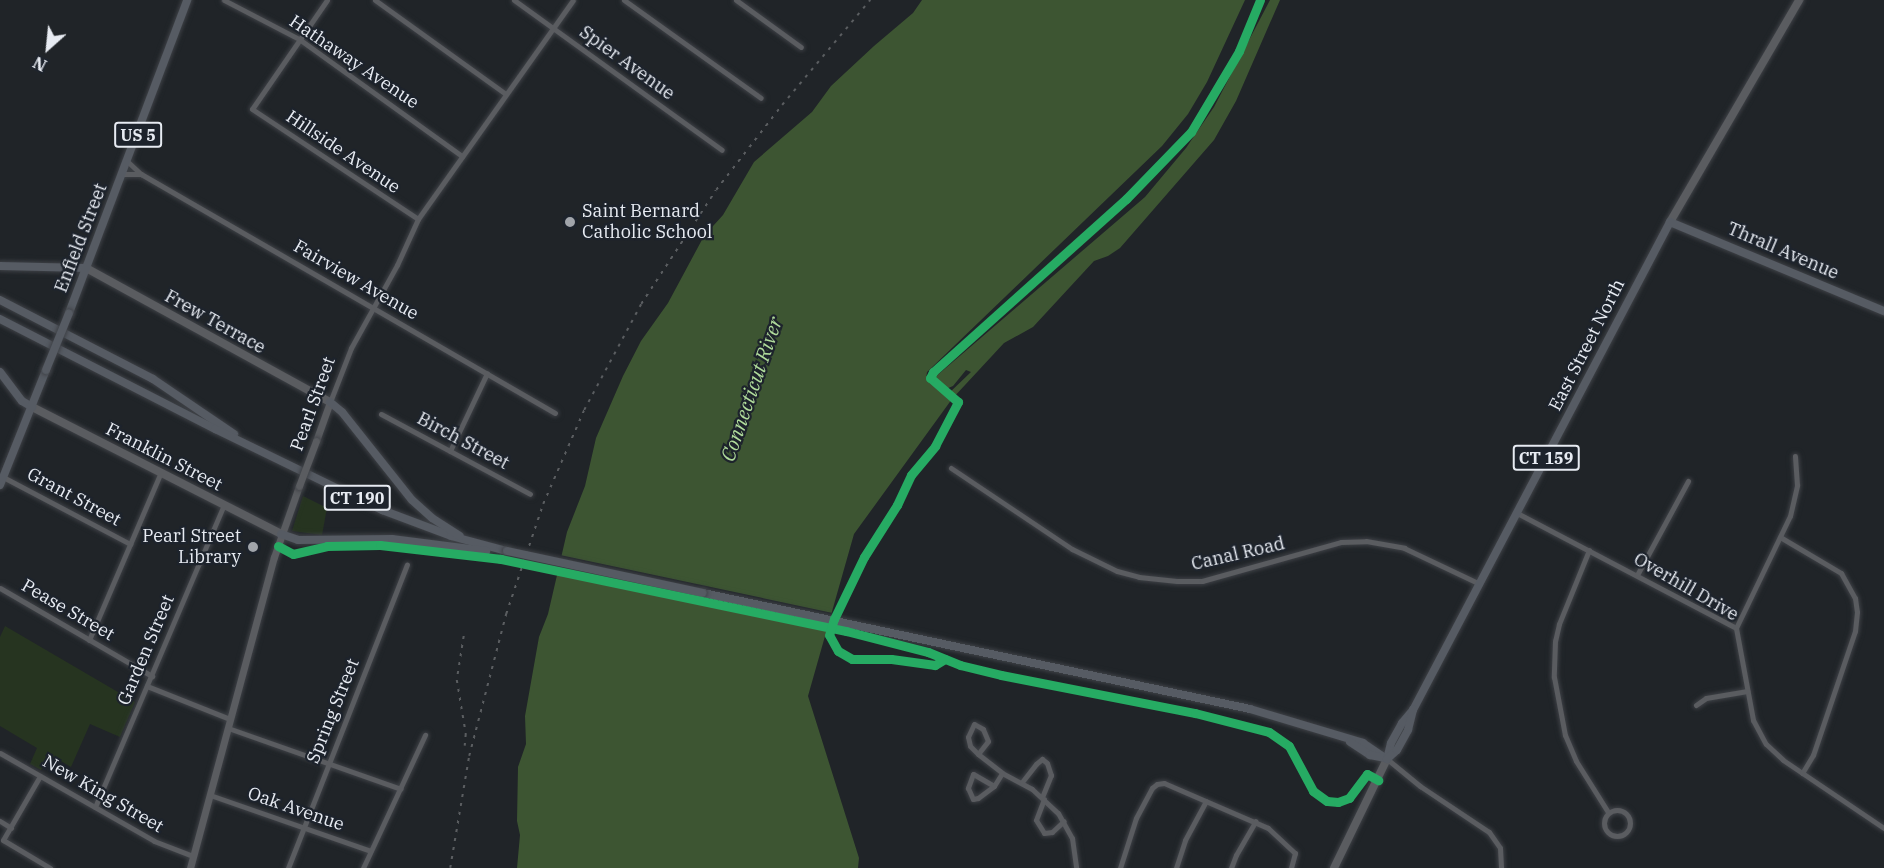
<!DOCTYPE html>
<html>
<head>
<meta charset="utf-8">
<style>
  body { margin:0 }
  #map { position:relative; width:1884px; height:868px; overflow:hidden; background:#202428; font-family:"IBM Plex Serif",serif }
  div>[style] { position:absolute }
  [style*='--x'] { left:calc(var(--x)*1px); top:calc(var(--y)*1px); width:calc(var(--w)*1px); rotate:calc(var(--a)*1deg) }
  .green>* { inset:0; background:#263420 }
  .water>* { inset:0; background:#3d5532 }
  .pier>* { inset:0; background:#202428; transform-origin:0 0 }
  .roads { filter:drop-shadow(0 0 2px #3e4146) drop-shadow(0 0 2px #3e4146) }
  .minor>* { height:5px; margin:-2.5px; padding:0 2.5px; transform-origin:2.5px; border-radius:2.5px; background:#5a5c60 }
  .minor>.ring { margin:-2.5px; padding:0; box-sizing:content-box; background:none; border:5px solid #5a5c60; border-radius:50% }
  .tertiary>* { height:7px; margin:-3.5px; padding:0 3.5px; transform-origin:3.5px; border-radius:3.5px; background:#5a5c60 }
  .secondary>* { height:8px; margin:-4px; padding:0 4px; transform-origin:4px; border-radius:4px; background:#5a5c60 }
  .primary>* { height:8px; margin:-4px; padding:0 4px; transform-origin:4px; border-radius:4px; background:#565b63 }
  .rail>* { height:1.5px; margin-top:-0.75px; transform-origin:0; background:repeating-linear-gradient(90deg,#5b5e61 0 3px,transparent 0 9px) }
  .bridges { filter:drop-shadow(0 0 2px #3e4146) drop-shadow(0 0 2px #3e4146) }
  .tertiary-bridge>* { height:7px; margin:-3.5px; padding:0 3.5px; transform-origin:3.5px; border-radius:3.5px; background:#5a5c60 }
  .primary-bridge>* { height:8px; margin:-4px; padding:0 4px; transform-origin:4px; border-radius:4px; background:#565b63 }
  .cycleway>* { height:9px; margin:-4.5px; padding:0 4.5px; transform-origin:4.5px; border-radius:4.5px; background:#26ab63 }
  .dots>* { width:16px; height:16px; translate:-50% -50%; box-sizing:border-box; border:3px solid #1d232c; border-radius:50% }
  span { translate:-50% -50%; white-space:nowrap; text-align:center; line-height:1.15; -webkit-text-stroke:4.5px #1d232c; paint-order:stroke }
  .shield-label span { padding:2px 4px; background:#1d232c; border:2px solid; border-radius:4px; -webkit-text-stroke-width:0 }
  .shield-label { font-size:16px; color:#e7ebf2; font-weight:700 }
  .street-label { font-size:18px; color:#e7ebf2 }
  .poi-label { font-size:18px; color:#e7ebf2 }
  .left { translate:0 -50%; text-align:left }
  .right { translate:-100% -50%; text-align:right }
  .water-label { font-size:20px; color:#b0dc9b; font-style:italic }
  .north { position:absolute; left:18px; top:18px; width:60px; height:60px; -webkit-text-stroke:4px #1d232c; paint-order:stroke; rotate:207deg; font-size:16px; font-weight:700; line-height:24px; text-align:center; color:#e7ebf2 }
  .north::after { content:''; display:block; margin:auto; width:21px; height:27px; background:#e7ebf2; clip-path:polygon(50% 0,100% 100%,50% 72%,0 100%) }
</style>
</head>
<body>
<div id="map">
  <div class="green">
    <div style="clip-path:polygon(303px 496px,327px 508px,322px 535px,292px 531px)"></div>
    <div style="clip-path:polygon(5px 626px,135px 702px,120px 737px,90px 724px,71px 767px,49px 754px,41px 770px,30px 764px,37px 748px,0 726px,0 637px)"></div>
  </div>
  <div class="water">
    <div style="clip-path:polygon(922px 0,1245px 0,1207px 82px,1188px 114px,1162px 146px,927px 372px,926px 379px,947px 395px,971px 372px,966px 370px,953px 386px,946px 389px,933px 379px,1145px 197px,1186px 148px,1214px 107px,1270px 0,1280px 0,1236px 101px,1214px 140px,1120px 248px,1108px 256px,1094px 261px,1033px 327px,1004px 343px,952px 399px,854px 534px,808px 696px,859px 858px,858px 868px,517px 868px,520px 835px,517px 821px,518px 767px,526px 744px,525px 716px,539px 637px,548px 614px,567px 532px,585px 486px,596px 438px,623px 376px,641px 341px,668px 303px,704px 236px,723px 215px,754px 162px,812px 112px,831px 86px,874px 46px,913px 13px)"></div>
  </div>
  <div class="pier">
    <div style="left:560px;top:555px;width:281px;height:17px;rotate:12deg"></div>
  </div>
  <div class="roads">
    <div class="minor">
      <div style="--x:224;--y:0;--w:85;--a:27.5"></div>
      <div style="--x:299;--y:39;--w:201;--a:35.7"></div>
      <div style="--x:327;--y:0;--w:132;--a:124.5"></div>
      <div style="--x:252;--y:109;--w:199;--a:33.5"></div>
      <div style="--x:375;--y:0;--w:161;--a:35.7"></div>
      <div style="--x:514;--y:0;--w:256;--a:35.8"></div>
      <div style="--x:624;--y:0;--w:168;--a:35.6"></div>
      <div style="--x:736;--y:0;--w:80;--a:35.9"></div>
      <div style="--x:128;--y:162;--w:18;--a:43"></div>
      <div style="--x:141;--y:174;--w:478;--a:30"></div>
      <div style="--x:123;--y:174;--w:18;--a:0"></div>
      <div style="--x:330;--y:402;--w:58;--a:-68.7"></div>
      <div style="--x:351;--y:348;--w:95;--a:-61"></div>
      <div style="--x:397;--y:265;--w:51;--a:-65.5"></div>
      <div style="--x:418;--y:219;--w:268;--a:-54.7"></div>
      <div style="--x:381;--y:414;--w:169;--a:28.2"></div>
      <div style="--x:450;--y:451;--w:86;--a:-64.6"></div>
      <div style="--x:951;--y:468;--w:146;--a:33.8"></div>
      <div style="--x:1072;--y:549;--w:50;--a:26.1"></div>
      <div style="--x:1117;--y:571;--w:23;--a:15"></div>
      <div style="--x:1139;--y:577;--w:38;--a:6"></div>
      <div style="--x:1177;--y:581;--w:25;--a:0"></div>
      <div style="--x:1202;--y:581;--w:144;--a:-15.7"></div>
      <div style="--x:1341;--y:542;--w:25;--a:-2"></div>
      <div style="--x:1366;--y:541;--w:39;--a:10"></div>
      <div style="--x:1404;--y:548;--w:84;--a:25.3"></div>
      <div style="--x:3;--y:477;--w:144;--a:27.8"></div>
      <div style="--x:1517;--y:513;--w:247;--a:27.7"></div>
      <div style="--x:1736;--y:628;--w:94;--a:79.5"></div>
      <div style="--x:1753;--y:720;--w:27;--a:62"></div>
      <div style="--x:1766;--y:744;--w:23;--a:43"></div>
      <div style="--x:1783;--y:760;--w:122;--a:34"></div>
      <div style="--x:1780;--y:537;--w:71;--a:30.5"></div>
      <div style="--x:1841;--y:573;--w:29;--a:61"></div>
      <div style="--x:1855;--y:598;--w:14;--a:82"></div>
      <div style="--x:1857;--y:612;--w:19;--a:96"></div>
      <div style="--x:1855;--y:631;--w:131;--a:108.7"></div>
      <div style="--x:1813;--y:755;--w:21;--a:121"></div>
      <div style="--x:1589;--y:550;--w:80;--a:112.1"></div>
      <div style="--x:1559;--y:624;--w:17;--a:103"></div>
      <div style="--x:1555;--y:641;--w:36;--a:92"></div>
      <div style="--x:1554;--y:677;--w:59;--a:79.3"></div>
      <div style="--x:1565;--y:735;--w:28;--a:67"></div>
      <div style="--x:1576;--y:761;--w:60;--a:57.9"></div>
      <div style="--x:1637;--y:575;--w:107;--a:-61.5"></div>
      <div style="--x:0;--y:588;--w:176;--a:30.1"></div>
      <div style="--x:1736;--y:628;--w:124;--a:-64.3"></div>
      <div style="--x:1790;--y:516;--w:32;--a:-77"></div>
      <div style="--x:1797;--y:485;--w:29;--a:-94"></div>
      <div style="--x:89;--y:640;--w:183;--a:-66.8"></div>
      <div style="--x:147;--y:686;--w:89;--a:21.7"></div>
      <div style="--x:1696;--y:705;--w:12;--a:-35"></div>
      <div style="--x:1706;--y:698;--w:42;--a:-9.7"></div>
      <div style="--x:228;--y:728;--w:183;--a:19.4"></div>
      <div style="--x:0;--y:753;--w:177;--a:29.7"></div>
      <div style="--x:154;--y:841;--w:42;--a:21"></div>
      <div style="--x:978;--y:754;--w:16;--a:-52"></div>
      <div style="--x:988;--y:741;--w:13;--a:-113"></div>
      <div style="--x:983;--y:729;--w:10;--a:-151"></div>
      <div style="--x:974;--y:724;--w:14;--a:115"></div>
      <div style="--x:968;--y:737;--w:9;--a:77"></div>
      <div style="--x:970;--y:746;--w:11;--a:45"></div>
      <div style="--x:978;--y:754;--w:31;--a:38"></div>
      <div style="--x:1002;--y:773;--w:34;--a:28"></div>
      <div style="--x:1032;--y:789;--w:35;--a:43"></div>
      <div style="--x:1058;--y:813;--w:29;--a:61"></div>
      <div style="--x:1072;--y:838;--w:30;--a:82"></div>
      <div style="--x:1387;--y:759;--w:43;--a:39.3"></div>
      <div style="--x:1420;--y:786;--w:83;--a:33.7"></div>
      <div style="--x:1489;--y:832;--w:19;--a:55"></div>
      <div style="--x:1500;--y:848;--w:20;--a:87"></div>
      <div style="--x:40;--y:776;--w:74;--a:120"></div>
      <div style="--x:3;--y:840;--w:55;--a:30.8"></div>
      <div style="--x:1022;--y:782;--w:23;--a:-52"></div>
      <div style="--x:1036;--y:764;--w:8;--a:-40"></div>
      <div style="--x:1042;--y:759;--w:6;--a:39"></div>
      <div style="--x:1047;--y:763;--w:13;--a:72"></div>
      <div style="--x:1051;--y:775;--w:24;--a:112"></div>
      <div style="--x:994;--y:786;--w:24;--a:-150"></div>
      <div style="--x:973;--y:774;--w:15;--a:110"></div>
      <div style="--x:968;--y:788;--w:12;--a:66"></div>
      <div style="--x:973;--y:799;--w:5;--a:-11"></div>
      <div style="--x:978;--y:798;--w:20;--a:-37"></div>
      <div style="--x:994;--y:786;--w:15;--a:-58"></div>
      <div style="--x:210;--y:795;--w:170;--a:19.2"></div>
      <div style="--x:1044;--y:799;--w:22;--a:111"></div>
      <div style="--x:1036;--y:820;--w:15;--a:58"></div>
      <div style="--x:1044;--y:833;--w:8;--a:-7"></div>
      <div style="--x:1052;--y:832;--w:16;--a:-43"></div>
      <div style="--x:95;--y:807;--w:329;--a:-66.9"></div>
      <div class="ring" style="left:1604px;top:810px;width:21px;height:21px"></div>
      <div style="--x:0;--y:821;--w:13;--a:32"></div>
      <div style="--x:288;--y:868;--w:326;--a:-68.6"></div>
      <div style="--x:363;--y:868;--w:147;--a:-65"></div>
      <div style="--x:1120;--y:868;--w:52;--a:-72.3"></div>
      <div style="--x:1136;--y:818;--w:34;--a:-62"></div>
      <div style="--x:1152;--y:788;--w:6;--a:-39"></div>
      <div style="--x:1157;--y:784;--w:7;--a:-8"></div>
      <div style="--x:1164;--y:783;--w:113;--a:23.4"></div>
      <div style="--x:1268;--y:828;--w:37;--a:43"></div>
      <div style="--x:1295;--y:853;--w:16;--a:105"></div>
      <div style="--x:1176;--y:868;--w:29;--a:-72"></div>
      <div style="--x:1185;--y:840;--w:44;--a:-61.7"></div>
      <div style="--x:1231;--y:868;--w:14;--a:-69"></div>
      <div style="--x:1236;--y:855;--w:39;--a:-60"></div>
    </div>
    <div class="tertiary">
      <div style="--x:316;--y:441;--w:41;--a:-70.3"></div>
      <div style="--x:190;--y:868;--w:322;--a:-74.9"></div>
      <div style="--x:274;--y:557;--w:75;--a:-70.6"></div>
    </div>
    <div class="secondary">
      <div style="--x:1670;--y:222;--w:257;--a:-59.8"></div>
      <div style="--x:86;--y:268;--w:278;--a:28.8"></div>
      <div style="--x:32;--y:407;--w:280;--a:27"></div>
      <div style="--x:1334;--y:868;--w:121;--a:-64.1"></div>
    </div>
    <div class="primary">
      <div style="--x:0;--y:266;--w:86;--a:1.3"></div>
      <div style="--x:0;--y:300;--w:172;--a:27.3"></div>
      <div style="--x:153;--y:379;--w:98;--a:34.2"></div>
      <div style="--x:69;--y:313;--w:335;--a:-69.3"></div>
      <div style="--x:0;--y:319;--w:242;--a:27.1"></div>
      <div style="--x:215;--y:429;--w:186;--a:25.9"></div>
      <div style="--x:382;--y:510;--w:74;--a:20.6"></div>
      <div style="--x:451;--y:536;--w:58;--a:15"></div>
      <div style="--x:0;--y:372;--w:36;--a:53"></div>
      <div style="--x:22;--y:401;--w:12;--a:31"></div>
      <div style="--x:330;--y:402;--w:16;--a:40"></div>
      <div style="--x:342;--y:412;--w:112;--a:51.5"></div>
      <div style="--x:412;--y:500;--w:27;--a:42"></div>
      <div style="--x:432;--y:518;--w:33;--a:33"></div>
      <div style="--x:0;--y:485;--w:124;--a:-68.2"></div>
      <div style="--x:281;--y:534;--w:18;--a:19"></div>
      <div style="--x:298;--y:540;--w:94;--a:-0.6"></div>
      <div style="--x:392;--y:539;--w:95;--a:7.3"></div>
      <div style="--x:703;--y:593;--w:559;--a:11.97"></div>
      <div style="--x:1250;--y:709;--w:118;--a:16.7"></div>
      <div style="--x:1363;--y:743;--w:29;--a:34"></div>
      <div style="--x:1350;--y:742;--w:24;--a:33"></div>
      <div style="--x:1370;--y:755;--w:14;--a:12"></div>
      <div style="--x:1387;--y:759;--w:16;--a:-76"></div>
      <div style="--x:1391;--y:743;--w:23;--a:-61"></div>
      <div style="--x:1402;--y:723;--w:17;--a:-50"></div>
      <div style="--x:1413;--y:710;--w:552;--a:-62.23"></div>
      <div style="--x:1670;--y:222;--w:232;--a:22.6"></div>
      <div style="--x:1387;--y:759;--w:13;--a:-42"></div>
      <div style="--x:1397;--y:750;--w:23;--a:-61"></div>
      <div style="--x:1408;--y:730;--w:21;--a:-76"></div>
    </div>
  </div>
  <div class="rail">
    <div style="--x:464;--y:636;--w:45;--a:99"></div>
    <div style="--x:457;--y:680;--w:55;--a:80.5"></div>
    <div style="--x:466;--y:734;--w:12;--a:95"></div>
    <div style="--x:450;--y:868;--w:114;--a:-80.4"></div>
    <div style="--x:469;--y:756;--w:147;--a:-75.4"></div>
    <div style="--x:506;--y:614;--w:116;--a:-71.4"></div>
    <div style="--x:543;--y:504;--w:103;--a:-66.4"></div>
    <div style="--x:584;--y:410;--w:120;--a:-61.7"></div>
    <div style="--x:641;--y:304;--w:136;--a:-56.7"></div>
    <div style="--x:716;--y:190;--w:108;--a:-52.2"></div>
    <div style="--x:782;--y:105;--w:137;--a:-50"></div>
  </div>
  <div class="bridges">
    <div class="tertiary-bridge">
      <div style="--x:299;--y:486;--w:48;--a:-69.3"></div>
    </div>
    <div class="primary-bridge">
      <div style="--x:46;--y:370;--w:61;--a:-68"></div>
      <div style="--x:507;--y:551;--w:200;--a:12.1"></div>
    </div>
  </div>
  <div class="cycleway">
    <div style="--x:278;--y:546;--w:17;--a:28"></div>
    <div style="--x:293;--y:554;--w:35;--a:-13"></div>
    <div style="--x:327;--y:546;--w:53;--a:-1.1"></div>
    <div style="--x:380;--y:545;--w:122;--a:6.6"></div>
    <div style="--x:501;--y:559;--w:352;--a:11.8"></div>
    <div style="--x:846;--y:631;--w:85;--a:14.4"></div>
    <div style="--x:928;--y:652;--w:35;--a:22"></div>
    <div style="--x:960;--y:665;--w:42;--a:13.7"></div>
    <div style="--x:1001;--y:675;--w:198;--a:11.1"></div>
    <div style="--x:1195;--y:713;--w:76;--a:14.4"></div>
    <div style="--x:1269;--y:732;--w:24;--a:35"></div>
    <div style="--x:1289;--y:746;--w:51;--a:61.9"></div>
    <div style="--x:1313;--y:791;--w:17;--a:36"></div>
    <div style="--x:1327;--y:801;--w:11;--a:5"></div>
    <div style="--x:1338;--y:802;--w:12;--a:-20"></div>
    <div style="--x:1349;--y:798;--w:30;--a:-53"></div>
    <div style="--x:1367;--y:774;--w:13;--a:29"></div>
    <div style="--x:945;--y:659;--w:12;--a:149"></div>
    <div style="--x:935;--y:665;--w:44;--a:-172.2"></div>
    <div style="--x:891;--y:659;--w:39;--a:180"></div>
    <div style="--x:852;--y:659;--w:16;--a:-150"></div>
    <div style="--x:838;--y:651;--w:18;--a:-119"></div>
    <div style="--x:829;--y:635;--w:17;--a:-73"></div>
    <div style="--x:834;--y:619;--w:69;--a:-64.2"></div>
    <div style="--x:864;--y:557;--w:62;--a:-57.6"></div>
    <div style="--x:897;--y:505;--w:33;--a:-65"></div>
    <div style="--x:911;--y:475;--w:38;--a:-50"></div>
    <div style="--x:935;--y:446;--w:50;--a:-62.4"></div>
    <div style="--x:958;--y:402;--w:37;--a:-139"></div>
    <div style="--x:930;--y:378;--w:7;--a:-63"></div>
    <div style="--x:933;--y:372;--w:259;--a:-41.9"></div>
    <div style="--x:1126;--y:199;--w:93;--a:-45.9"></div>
    <div style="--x:1191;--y:132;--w:94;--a:-59.3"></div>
    <div style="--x:1239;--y:51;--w:55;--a:-67.6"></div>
  </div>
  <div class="dots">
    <div style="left:570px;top:222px;background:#a1a5ab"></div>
    <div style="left:253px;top:547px;background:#a1a5ab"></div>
  </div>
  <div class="shield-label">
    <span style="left:138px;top:135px">US 5</span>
    <span style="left:1546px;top:458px">CT 159</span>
    <span style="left:357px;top:498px">CT 190</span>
  </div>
  <div class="street-label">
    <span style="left:354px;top:62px;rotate:34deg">Hathaway Avenue</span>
    <span style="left:627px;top:63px;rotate:36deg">Spier Avenue</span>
    <span style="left:343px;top:152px;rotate:34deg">Hillside Avenue</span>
    <span style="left:81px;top:238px;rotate:-69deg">Enfield Street</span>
    <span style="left:1783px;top:251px;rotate:23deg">Thrall Avenue</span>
    <span style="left:356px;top:280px;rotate:30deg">Fairview Avenue</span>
    <span style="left:215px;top:322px;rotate:29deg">Frew Terrace</span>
    <span style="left:1587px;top:345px;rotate:-63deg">East Street North</span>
    <span style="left:313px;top:404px;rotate:-70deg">Pearl Street</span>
    <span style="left:463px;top:441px;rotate:28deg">Birch Street</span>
    <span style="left:164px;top:457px;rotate:27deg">Franklin Street</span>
    <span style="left:74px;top:497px;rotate:28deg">Grant Street</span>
    <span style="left:1238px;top:554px;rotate:-13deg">Canal Road</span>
    <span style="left:1686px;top:587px;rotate:30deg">Overhill Drive</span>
    <span style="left:68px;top:610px;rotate:30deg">Pease Street</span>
    <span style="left:146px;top:650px;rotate:-67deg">Garden Street</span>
    <span style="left:333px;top:711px;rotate:-68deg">Spring Street</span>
    <span style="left:103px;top:794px;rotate:30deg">New King Street</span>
    <span style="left:296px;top:809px;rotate:19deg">Oak Avenue</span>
  </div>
  <div class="poi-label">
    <span class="left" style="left:582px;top:222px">Saint Bernard<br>Catholic School</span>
    <span class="right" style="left:241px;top:547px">Pearl Street<br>Library</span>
  </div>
  <div class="water-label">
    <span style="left:751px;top:389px;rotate:-71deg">Connecticut River</span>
  </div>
  <div class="north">N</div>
</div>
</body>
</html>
